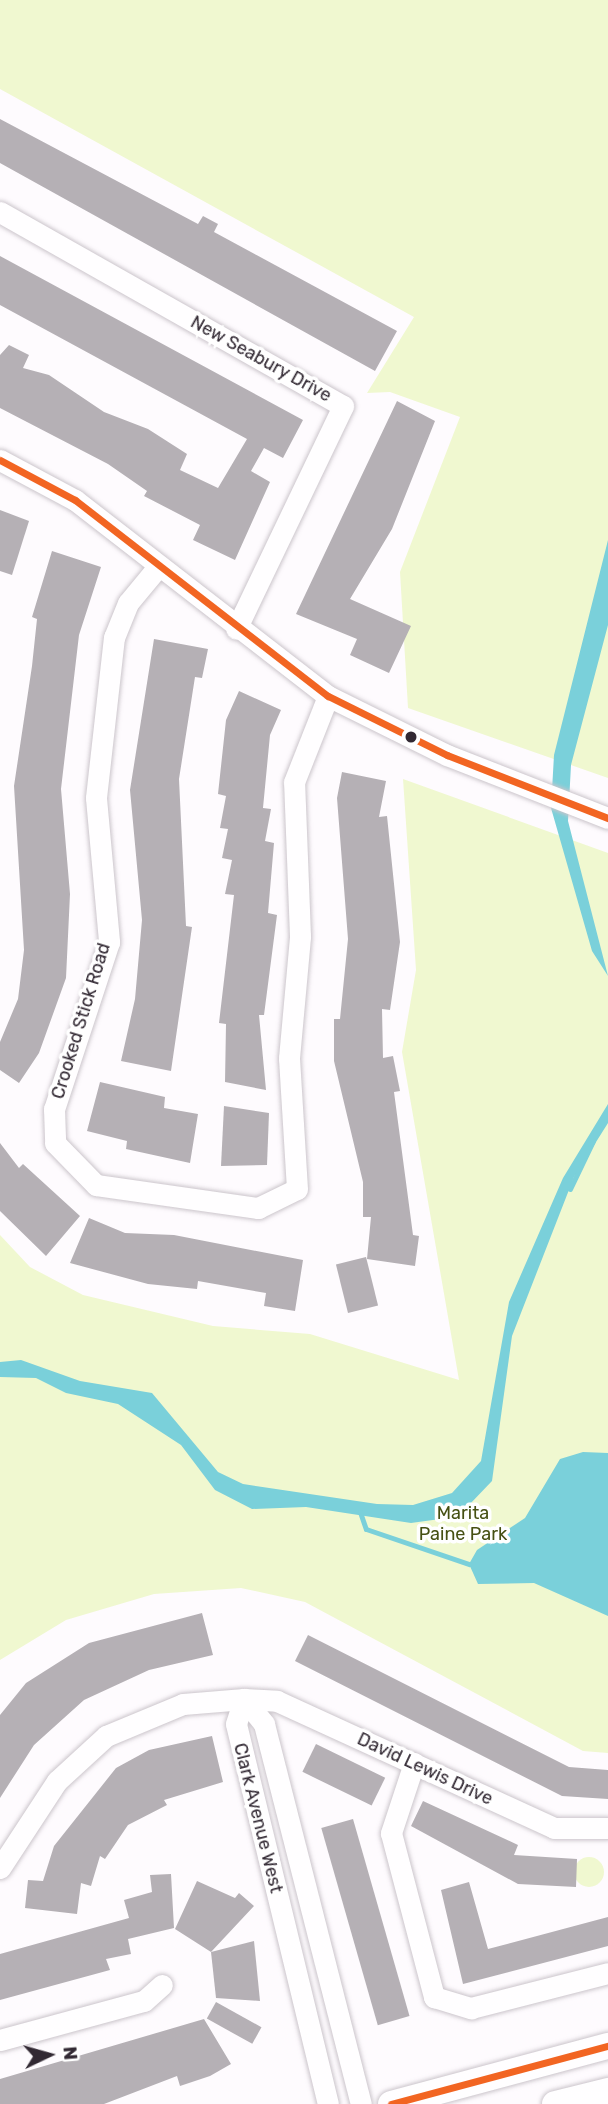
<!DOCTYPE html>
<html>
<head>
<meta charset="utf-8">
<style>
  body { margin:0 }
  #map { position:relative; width:608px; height:2104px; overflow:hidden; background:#fefbfe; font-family:Rubik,sans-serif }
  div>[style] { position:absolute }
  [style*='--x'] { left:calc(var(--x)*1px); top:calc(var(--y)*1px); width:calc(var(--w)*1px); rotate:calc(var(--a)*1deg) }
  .green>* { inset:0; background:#f0f8d0 }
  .round { border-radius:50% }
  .water>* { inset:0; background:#7ad0da }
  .stream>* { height:5px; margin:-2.5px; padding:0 2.5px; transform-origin:2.5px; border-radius:2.5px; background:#7ad0da }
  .building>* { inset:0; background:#b5b0b5; transform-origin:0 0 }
  .roads { filter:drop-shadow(0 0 2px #cbc5cb) drop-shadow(0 0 2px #cbc5cb) }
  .minor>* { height:21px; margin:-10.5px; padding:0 10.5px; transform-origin:10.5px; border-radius:10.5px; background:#fffeff }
  .major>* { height:26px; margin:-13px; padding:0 13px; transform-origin:13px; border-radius:13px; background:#fffeff }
  .bus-1>* { height:7px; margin:-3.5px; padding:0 3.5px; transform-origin:3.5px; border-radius:3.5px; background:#f26522 }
  .dots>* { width:19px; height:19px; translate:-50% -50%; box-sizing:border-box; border:4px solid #fff; border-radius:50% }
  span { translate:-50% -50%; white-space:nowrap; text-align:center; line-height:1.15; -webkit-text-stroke:7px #fff; paint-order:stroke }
  .street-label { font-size:18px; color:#322933 }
  .park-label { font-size:18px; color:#465013 }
  .north { position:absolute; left:14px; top:2020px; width:70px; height:70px; -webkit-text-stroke:5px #fff; paint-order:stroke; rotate:85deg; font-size:19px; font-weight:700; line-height:28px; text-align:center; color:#322933 }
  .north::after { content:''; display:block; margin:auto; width:24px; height:32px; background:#322933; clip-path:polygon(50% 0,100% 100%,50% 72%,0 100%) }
</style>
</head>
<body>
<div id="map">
  <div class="green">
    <div style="clip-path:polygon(0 0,608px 0,608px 778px,408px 708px,400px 572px,460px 417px,390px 392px,367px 393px,414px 317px,0 89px)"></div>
    <div style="clip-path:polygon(403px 779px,608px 853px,608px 1753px,583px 1751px,305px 1602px,241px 1588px,154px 1594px,66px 1620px,0 1660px,0 1235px,30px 1267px,83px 1295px,213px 1326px,310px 1334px,459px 1380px,402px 1052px,416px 970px)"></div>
    <div class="round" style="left:574px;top:1857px;width:30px;height:30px"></div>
  </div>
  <div class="water">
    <div style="clip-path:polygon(608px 540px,608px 625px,571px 765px,568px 821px,608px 976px,592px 951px,551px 808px,554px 755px)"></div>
    <div style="clip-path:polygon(608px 1104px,608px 1123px,574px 1177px,512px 1336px,492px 1481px,469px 1505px,440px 1519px,411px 1523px,306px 1507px,252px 1509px,215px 1490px,181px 1445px,118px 1404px,66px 1393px,36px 1378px,0 1377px,0 1362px,21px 1360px,80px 1381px,152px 1393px,218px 1472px,243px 1484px,377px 1504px,413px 1505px,452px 1493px,481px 1461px,509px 1302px,563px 1178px)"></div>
    <div style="clip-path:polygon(583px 1452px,608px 1453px,608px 1616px,534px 1583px,478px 1584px,469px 1564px,477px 1550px,525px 1518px,560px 1459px)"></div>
  </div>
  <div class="stream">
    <div style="--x:570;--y:1189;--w:53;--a:-64.4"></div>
    <div style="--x:360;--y:1512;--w:18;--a:71"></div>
    <div style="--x:366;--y:1529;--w:109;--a:18.8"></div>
  </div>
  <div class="building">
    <div style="clip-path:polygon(0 119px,198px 224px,203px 216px,218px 224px,214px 232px,397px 331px,375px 371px,0 163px)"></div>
    <div style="clip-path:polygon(0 256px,303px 420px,283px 458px,264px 448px,251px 471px,270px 482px,235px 560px,193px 540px,200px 525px,144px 496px,147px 491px,108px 464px,0 408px,0 355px,9px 345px,29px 355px,23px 368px,49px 375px,104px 412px,148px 429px,187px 454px,180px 470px,218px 488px,247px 439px,0 305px)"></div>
    <div style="clip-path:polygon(397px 401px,435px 421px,392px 529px,350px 599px,411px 626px,389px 673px,350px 655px,357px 639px,296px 614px)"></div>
    <div style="clip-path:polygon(0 510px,29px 521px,12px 575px,0 571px)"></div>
    <div style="clip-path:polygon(52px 551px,101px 567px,79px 635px,61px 789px,70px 894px,66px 978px,39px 1053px,19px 1083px,0 1070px,0 1042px,18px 999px,24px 950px,14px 786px,32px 666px,37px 619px,32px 617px)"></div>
    <div style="clip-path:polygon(154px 639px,208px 649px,202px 678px,195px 677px,179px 779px,186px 926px,192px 927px,171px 1071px,121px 1061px,135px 999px,142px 920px,130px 790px)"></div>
    <div style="clip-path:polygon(239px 691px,281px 710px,270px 735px,263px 808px,271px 809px,265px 841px,274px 843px,268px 913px,277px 915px,264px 1015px,259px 1015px,266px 1090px,225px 1082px,226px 1024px,219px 1023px,234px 895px,225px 894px,232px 860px,222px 858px,228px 829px,220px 828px,226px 796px,218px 794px,226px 720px)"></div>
    <div style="clip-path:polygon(342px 772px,386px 781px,379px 817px,387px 816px,400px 942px,390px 1010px,382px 1009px,383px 1058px,393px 1056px,400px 1091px,394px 1092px,413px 1235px,419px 1236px,415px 1266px,367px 1259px,371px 1217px,363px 1217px,363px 1182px,334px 1061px,334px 1019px,340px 1019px,348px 939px,337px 798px)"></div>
    <div style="clip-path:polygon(100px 1082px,165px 1097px,164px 1108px,198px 1114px,190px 1163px,126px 1149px,127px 1141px,87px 1131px)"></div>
    <div style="clip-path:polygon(224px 1106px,269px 1113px,267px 1165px,221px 1166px)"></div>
    <div style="clip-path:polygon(0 1143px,19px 1168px,23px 1164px,80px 1216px,46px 1256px,0 1211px)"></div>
    <div style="clip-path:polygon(89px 1218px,125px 1233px,174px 1235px,303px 1260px,295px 1311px,264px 1306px,266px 1293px,198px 1281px,197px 1289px,148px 1284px,70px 1263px)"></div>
    <div style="left:366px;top:1257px;width:50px;height:31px;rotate:76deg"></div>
    <div style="clip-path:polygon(202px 1613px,213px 1655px,149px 1670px,84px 1700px,34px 1745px,0 1798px,0 1715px,26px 1683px,89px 1643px)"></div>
    <div style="clip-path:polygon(308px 1635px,569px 1767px,608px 1770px,608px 1799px,562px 1796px,295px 1661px)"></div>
    <div style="clip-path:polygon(212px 1736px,223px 1782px,164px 1800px,167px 1805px,128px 1825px,105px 1859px,100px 1856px,91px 1886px,81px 1883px,77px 1914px,25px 1908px,28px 1880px,43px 1881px,54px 1846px,116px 1768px,149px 1750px)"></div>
    <div style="left:316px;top:1744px;width:77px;height:31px;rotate:26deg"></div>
    <div style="clip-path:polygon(423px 1801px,518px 1845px,514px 1855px,577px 1859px,576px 1887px,518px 1884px,411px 1826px)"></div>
    <div style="left:353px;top:1819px;width:205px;height:33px;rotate:74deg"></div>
    <div style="clip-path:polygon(171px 1874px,174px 1928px,128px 1939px,131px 1954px,106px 1959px,110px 1970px,0 2000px,0 1954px,129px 1918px,124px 1900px,152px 1892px,150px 1875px)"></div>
    <div style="clip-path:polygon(197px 1881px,235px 1898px,239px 1893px,254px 1906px,211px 1952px,175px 1929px)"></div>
    <div style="clip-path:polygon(469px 1882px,488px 1949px,608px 1917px,608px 1946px,463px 1984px,441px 1890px)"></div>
    <div style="clip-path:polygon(254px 1941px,260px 2001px,216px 1998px,211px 1952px)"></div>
    <div style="left:216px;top:2002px;width:52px;height:19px;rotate:29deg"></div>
    <div style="clip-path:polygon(204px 2019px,231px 2064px,210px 2076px,180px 2086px,177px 2076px,104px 2104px,0 2104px,0 2079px)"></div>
  </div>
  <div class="roads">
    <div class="minor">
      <div style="--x:0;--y:212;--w:394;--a:29.5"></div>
      <div style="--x:343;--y:406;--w:247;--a:115.6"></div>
      <div style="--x:0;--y:460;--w:85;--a:28.1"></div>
      <div style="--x:75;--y:500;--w:320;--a:37.8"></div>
      <div style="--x:328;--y:696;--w:133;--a:26.4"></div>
      <div style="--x:447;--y:755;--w:173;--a:21.4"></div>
      <div style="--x:157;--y:568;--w:45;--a:129.6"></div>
      <div style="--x:128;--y:603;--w:37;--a:112"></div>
      <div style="--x:114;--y:637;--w:162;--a:96.4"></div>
      <div style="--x:96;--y:798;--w:145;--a:84.8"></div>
      <div style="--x:109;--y:942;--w:176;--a:108.2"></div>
      <div style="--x:54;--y:1109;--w:34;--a:88"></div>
      <div style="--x:55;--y:1143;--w:59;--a:45.7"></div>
      <div style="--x:96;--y:1185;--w:164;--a:8.1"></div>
      <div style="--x:258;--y:1208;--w:43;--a:-26"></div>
      <div style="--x:297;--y:1189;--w:131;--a:-93.5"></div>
      <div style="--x:289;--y:1058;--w:122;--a:-84.8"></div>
      <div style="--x:300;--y:936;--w:154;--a:-92.2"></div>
      <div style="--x:294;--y:782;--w:92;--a:-68.4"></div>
      <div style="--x:244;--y:1699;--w:32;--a:51"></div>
      <div style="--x:264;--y:1724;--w:392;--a:75.7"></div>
      <div style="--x:244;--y:1699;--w:26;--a:108"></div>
      <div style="--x:236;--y:1724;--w:391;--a:76.4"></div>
      <div style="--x:414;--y:1763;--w:74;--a:108.2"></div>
      <div style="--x:391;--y:1833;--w:170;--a:75.3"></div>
      <div style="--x:434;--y:1997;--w:39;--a:17"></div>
      <div style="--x:471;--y:2008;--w:141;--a:-14.3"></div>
      <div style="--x:0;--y:1868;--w:104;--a:-56.8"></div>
      <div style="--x:57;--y:1781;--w:67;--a:-42.6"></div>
      <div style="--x:106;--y:1736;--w:83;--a:-22.6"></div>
      <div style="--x:183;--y:1704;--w:61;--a:-4.7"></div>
      <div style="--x:244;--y:1699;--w:33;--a:3"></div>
      <div style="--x:277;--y:1701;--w:305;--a:24.6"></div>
      <div style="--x:554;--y:1828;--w:54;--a:0"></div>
      <div style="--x:0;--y:2040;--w:149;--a:-15.2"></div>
      <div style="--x:144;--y:2001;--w:24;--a:-42"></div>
    </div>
    <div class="major">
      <div style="--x:391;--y:2104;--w:225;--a:-15"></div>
      <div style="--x:555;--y:2104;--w:55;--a:-13.8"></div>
    </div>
  </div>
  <div class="bus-1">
    <div style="--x:0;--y:460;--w:85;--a:28.1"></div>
    <div style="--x:75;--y:500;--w:320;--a:37.8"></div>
    <div style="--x:328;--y:696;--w:133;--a:26.4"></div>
    <div style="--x:447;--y:755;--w:173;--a:21.4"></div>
    <div style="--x:391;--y:2104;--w:225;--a:-15"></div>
  </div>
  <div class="dots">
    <div style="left:411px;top:737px;background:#322933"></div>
  </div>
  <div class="street-label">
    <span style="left:261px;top:359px;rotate:29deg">New Seabury Drive</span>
    <span style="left:81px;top:1021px;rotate:-73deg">Crooked Stick Road</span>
    <span style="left:425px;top:1769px;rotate:25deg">David Lewis Drive</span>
    <span style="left:258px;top:1818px;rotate:76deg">Clark Avenue West</span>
  </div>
  <div class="park-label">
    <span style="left:463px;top:1524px">Marita<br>Paine Park</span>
  </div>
  <div class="north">N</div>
</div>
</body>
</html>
